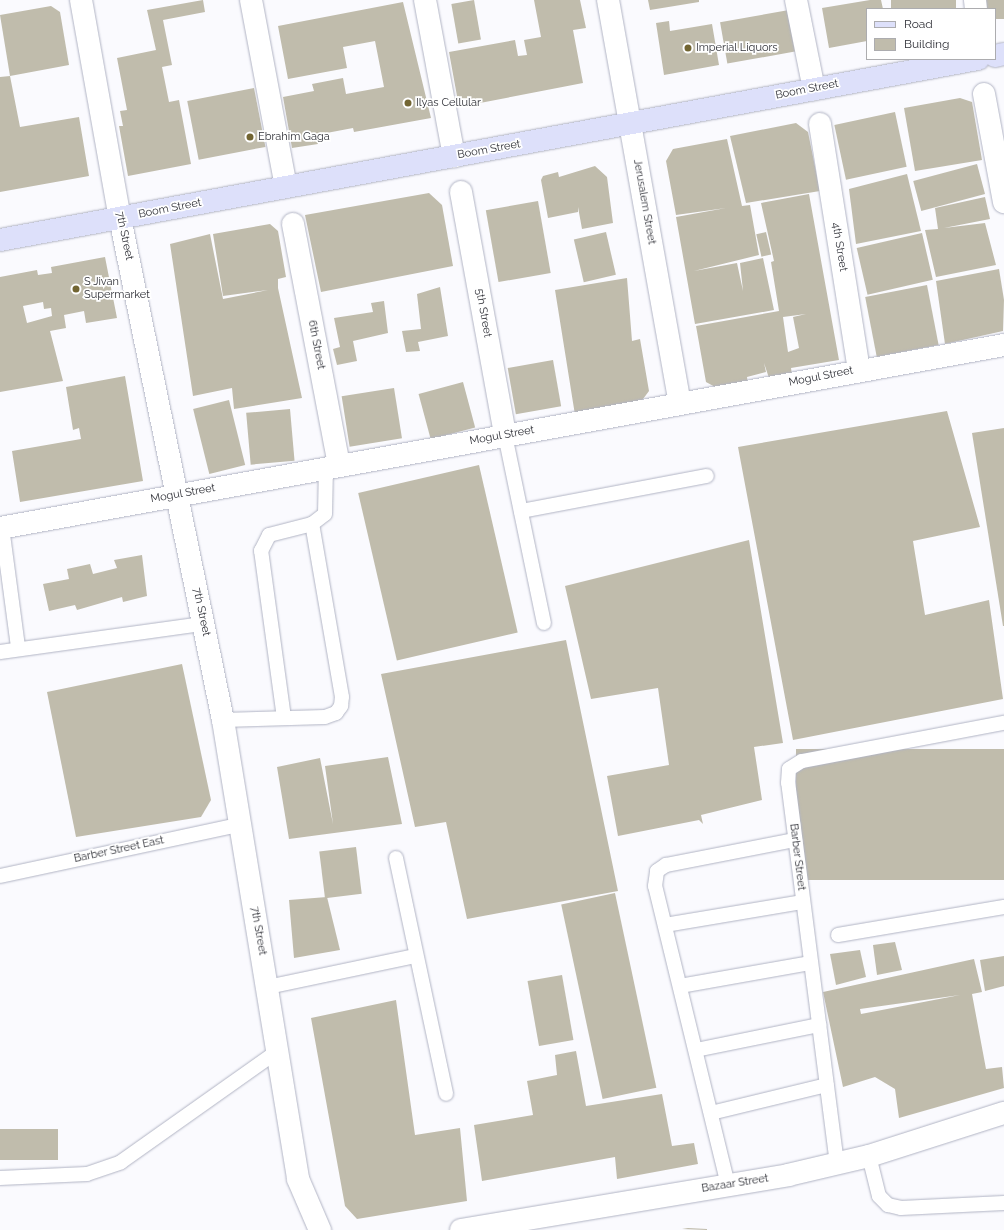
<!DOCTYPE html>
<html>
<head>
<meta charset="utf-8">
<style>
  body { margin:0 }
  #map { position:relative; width:1004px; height:1230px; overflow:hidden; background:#fafafe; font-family:Raleway,sans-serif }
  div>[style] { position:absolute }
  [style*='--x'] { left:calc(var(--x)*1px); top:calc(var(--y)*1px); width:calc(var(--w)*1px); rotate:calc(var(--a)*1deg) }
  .building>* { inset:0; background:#c0bcac; transform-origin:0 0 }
  .roads { filter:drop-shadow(0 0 1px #b1b4c4) drop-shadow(0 0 1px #b1b4c4) }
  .service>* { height:14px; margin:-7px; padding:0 7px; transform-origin:7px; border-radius:7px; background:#fff }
  .minor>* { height:22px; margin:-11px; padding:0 11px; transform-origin:11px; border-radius:11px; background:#fff }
  .secondary>* { height:22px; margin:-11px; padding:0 11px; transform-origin:11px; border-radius:11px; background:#dde0fa }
  .dots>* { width:11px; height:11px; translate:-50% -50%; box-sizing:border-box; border:2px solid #fff; border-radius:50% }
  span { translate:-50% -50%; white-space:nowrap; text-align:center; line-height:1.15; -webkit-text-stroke:3.5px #fff; paint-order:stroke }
  .poi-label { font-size:11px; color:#2f3037 }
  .left { translate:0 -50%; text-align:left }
  .street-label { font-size:11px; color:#2f3037 }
  .legend { position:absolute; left:866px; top:8px; width:130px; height:52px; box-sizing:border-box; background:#fff; border:1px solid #acacaf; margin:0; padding:5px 7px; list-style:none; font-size:12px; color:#2f3037 }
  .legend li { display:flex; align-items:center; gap:8px; height:20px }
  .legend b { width:20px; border:1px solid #acacaf }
</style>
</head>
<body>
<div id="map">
  <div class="building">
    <div style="clip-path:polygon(203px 0,205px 12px,163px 20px,172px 65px,162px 67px,169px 102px,179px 100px,191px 164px,128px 176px,119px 126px,123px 126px,120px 111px,127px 110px,117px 58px,156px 50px,147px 10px)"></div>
    <div style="left:474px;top:0;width:40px;height:23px;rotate:80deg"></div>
    <div style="clip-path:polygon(534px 0,580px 0,586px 28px,573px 30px,583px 83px,459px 107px,449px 52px,515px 40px,518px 56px,527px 55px,524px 40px,541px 37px)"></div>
    <div style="clip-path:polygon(648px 0,699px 0,699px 2px,650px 10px)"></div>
    <div style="clip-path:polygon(870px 0,881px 0,883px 9px,867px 9px,867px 41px,829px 48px,822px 8px)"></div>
    <div style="left:891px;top:0;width:65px;height:9px"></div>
    <div style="clip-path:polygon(981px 0,1004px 0,1004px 19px,995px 19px,995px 9px,983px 9px)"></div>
    <div style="clip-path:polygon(403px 2px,431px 118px,354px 132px,353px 128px,316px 135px,318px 144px,292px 148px,283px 97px,314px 91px,312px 84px,343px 78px,346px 94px,384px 87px,375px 41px,343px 47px,347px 68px,288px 79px,278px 26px)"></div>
    <div style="clip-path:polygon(51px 6px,60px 12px,69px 65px,10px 76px,0 15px)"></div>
    <div style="left:789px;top:10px;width:42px;height:70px;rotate:80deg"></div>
    <div style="clip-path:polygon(669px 21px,670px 31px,712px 24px,719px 65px,664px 75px,656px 23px)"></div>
    <div style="clip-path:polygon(10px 76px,20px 127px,79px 117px,89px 176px,0 192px,0 77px)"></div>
    <div style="left:254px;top:88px;width:60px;height:68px;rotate:79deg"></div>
    <div style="clip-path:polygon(960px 98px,972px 102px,982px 160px,915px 171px,904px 108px)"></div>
    <div style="left:895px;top:112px;width:56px;height:62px;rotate:78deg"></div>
    <div style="clip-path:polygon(796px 123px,808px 132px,820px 191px,746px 203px,730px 136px)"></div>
    <div style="clip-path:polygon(727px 139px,742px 206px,750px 205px,759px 255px,694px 271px,737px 263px,743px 291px,740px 263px,763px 258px,774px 310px,695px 324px,676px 217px,726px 208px,676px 215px,666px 161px,673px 149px)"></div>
    <div style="left:977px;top:164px;width:31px;height:66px;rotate:75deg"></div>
    <div style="clip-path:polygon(595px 166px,607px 177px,613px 223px,582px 229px,578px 207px,578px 212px,548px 218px,541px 180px,543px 176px,558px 172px,559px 177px)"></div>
    <div style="clip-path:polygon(907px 174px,921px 231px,856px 244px,849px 189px)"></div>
    <div style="clip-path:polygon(429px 193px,442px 205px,453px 266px,321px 292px,305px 215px)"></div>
    <div style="clip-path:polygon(evenodd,809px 194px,839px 360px,791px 368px,792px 375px,769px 378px,764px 363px,766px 372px,747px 377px,748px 384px,717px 388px,706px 382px,696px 326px,779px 311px,771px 262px,774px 261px,761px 203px,809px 194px,806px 314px,793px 317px,799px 348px,788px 352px,783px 317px,806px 314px)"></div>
    <div style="clip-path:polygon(985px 197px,990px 219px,944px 228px,985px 223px,996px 265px,936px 277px,925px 230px,938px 229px,935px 208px)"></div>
    <div style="left:538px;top:201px;width:73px;height:53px;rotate:80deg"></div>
    <div style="clip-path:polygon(270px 224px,278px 231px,286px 277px,278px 279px,278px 288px,302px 398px,234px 409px,232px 388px,193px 396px,170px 244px,210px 234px,223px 299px,268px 290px,223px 296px,213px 234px)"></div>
    <div style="left:606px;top:232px;width:44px;height:33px;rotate:77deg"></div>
    <div style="left:766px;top:232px;width:23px;height:10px;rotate:77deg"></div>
    <div style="left:922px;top:233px;width:48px;height:67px;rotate:77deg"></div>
    <div style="clip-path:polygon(evenodd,105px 257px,117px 318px,86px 323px,84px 311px,64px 315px,66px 328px,50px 331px,63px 381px,0 392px,0 277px,37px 270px,38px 275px,52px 273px,51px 267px,105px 257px,43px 302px,44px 309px,51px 308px,52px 316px,27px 323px,23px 306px,43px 302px)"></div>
    <div style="clip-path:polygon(999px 269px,1004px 300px,1003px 331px,945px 344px,936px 281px)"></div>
    <div style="clip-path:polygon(627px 278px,632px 341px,640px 339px,649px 391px,640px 403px,575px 415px,555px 290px)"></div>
    <div style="left:927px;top:285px;width:61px;height:63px;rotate:79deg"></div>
    <div style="clip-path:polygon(440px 287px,448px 336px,418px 342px,420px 351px,406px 352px,402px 331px,421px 329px,417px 294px)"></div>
    <div style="clip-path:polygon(384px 301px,388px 333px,353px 341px,357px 361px,337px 365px,333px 349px,340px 347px,334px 318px,373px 312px,371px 303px)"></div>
    <div style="left:553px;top:360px;width:47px;height:46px;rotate:80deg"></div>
    <div style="clip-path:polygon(125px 376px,143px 481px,20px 502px,12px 451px,81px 439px,79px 428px,73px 430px,66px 387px)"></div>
    <div style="left:463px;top:382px;width:47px;height:46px;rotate:75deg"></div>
    <div style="left:394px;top:388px;width:51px;height:53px;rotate:81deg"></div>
    <div style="left:229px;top:400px;width:67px;height:37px;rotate:76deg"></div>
    <div style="left:290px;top:409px;width:52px;height:44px;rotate:85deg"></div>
    <div style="clip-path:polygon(947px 411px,980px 527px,913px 541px,925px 615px,989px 600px,1003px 699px,793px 740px,738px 447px)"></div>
    <div style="clip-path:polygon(1004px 428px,1004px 626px,1003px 626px,972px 433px)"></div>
    <div style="left:479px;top:465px;width:172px;height:124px;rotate:77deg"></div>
    <div style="clip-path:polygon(749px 540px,783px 743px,754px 747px,762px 800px,701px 815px,703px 824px,699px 820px,618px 836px,607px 776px,669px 765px,658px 688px,591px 699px,565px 586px)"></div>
    <div style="clip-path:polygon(142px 555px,147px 596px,123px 602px,122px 597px,77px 610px,75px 605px,49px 611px,43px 584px,69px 579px,67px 569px,90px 564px,93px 574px,117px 568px,114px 560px)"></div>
    <div style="clip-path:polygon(566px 640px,618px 891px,467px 919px,446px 822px,415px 827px,381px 674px)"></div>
    <div style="clip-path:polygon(182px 664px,211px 800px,201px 817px,76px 837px,47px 692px)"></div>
    <div style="left:1004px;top:749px;width:131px;height:208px;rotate:90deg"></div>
    <div style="clip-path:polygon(388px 757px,402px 824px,289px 839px,277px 767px,320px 758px,333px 824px,325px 766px)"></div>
    <div style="left:356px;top:847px;width:47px;height:37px;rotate:83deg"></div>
    <div style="left:615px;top:893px;width:199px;height:55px;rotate:78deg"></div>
    <div style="clip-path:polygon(327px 897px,340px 950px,294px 958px,289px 900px)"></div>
    <div style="clip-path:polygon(895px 942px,902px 970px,877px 975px,873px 945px)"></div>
    <div style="clip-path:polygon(860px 950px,866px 977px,836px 985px,830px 954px)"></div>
    <div style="clip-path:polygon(1004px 956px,1004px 986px,985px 991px,980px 960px)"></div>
    <div style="clip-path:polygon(evenodd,974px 959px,982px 992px,972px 994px,986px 1069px,1002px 1067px,1004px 1088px,899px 1118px,895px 1089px,875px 1077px,843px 1087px,823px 992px,974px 959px,960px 995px,861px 1014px,860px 1009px,960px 995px)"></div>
    <div style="left:562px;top:975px;width:66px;height:35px;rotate:80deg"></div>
    <div style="clip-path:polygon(396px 1000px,415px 1135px,460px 1128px,467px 1201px,357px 1219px,345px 1206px,311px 1018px)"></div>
    <div style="clip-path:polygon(576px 1051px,586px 1106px,662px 1094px,672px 1146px,694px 1143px,698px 1164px,617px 1179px,615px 1157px,482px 1181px,474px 1125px,533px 1115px,527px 1081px,557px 1075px,555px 1055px)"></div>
    <div style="left:0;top:1129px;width:58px;height:31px"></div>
    <div style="clip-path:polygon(682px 1229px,688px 1228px,707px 1229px,707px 1230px)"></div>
  </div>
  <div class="roads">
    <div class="service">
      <div style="--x:505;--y:435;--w:192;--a:78.3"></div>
      <div style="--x:521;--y:511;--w:189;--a:-10.7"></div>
      <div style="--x:2;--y:527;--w:121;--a:82.4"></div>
      <div style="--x:0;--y:652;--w:205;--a:-7.9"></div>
      <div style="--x:284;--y:718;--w:169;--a:-97.8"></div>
      <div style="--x:261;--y:551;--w:18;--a:-63"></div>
      <div style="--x:269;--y:535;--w:44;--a:-14.3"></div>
      <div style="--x:312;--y:524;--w:16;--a:-38"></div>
      <div style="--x:325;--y:514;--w:46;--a:-88.8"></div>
      <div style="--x:223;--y:720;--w:102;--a:-1.7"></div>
      <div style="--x:325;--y:717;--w:12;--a:-20"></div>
      <div style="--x:336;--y:713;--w:9;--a:-54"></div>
      <div style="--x:341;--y:706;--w:9;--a:-84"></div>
      <div style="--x:342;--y:697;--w:176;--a:-99.8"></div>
      <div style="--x:396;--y:858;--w:241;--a:78"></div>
      <div style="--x:0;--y:876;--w:243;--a:-12.1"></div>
      <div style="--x:665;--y:925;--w:140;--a:-9.5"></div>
      <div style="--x:838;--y:935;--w:168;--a:-9.6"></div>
      <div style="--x:680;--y:986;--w:133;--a:-10"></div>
      <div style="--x:268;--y:987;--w:150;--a:-11.9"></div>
      <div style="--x:696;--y:1050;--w:126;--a:-11.5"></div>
      <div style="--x:711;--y:1113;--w:119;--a:-13.6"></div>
      <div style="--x:869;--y:1156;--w:41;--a:76"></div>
      <div style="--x:879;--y:1196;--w:13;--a:45"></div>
      <div style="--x:888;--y:1205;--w:13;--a:13"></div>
      <div style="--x:901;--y:1208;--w:103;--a:-2.8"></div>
      <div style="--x:837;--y:1164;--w:384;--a:-97.3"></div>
      <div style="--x:788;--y:783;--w:14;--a:-86"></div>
      <div style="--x:789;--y:769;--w:15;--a:-32"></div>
      <div style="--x:802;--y:761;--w:206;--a:-10.7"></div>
      <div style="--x:0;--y:1178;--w:87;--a:-2.6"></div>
      <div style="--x:87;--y:1174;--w:36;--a:-19"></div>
      <div style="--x:121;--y:1162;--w:192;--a:-35.3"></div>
      <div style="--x:728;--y:1185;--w:308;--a:-103.7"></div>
      <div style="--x:655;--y:886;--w:15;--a:-82"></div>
      <div style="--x:657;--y:871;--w:11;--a:-34"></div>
      <div style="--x:666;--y:865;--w:131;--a:-11"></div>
    </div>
    <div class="minor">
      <div style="--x:81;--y:0;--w:221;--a:79.9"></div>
      <div style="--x:120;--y:218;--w:512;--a:78.41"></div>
      <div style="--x:223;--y:720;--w:465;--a:80.7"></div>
      <div style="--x:298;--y:1179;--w:56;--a:66.7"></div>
      <div style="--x:251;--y:0;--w:190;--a:79.4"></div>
      <div style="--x:425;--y:0;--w:159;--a:79.5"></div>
      <div style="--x:608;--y:0;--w:409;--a:79.9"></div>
      <div style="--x:796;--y:0;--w:91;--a:78.6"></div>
      <div style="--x:975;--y:0;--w:9;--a:84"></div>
      <div style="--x:984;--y:94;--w:110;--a:79.5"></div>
      <div style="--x:820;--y:124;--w:249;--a:81"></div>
      <div style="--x:461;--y:192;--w:247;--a:79.7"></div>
      <div style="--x:293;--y:224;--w:246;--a:79.2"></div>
      <div style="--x:0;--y:528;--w:1021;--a:-10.33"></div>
      <div style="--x:461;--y:1230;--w:332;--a:-9.5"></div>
      <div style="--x:788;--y:1175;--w:83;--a:-13.2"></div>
      <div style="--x:869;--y:1156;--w:142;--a:-17.7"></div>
    </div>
    <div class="secondary">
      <div style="--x:995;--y:56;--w:9;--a:-13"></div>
      <div style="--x:0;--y:240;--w:995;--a:-10.49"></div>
    </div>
  </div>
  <div class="dots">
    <div style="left:688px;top:48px;background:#726532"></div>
    <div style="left:408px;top:103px;background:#726532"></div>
    <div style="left:250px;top:137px;background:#726532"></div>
    <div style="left:76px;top:289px;background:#726532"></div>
  </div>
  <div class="poi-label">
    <span class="left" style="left:696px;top:48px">Imperial Liquors</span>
    <span class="left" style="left:416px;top:103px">Ilyas Cellular</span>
    <span class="left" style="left:258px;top:137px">Ebrahim Gaga</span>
    <span class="left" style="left:84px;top:289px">S Jivan<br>Supermarket</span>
  </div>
  <div class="street-label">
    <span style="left:807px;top:90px;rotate:-11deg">Boom Street</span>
    <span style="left:489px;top:150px;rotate:-10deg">Boom Street</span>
    <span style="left:644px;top:202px;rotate:80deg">Jerusalem Street</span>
    <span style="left:170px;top:209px;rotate:-11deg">Boom Street</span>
    <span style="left:124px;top:236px;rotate:78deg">7th Street</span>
    <span style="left:839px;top:247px;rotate:81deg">4th Street</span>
    <span style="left:483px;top:313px;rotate:80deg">5th Street</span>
    <span style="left:316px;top:345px;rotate:79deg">6th Street</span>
    <span style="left:821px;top:377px;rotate:-11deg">Mogul Street</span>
    <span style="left:502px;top:436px;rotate:-10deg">Mogul Street</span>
    <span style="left:183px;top:494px;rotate:-10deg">Mogul Street</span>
    <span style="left:201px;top:612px;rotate:78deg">7th Street</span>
    <span style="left:119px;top:850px;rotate:-12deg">Barber Street East</span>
    <span style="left:797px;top:857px;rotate:83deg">Barber Street</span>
    <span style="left:258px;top:931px;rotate:80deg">7th Street</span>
    <span style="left:735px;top:1184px;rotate:-9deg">Bazaar Street</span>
  </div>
  <ul class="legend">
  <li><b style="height:5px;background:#dde0fa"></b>Road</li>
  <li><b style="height:11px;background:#c0bcac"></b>Building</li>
  </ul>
</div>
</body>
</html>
